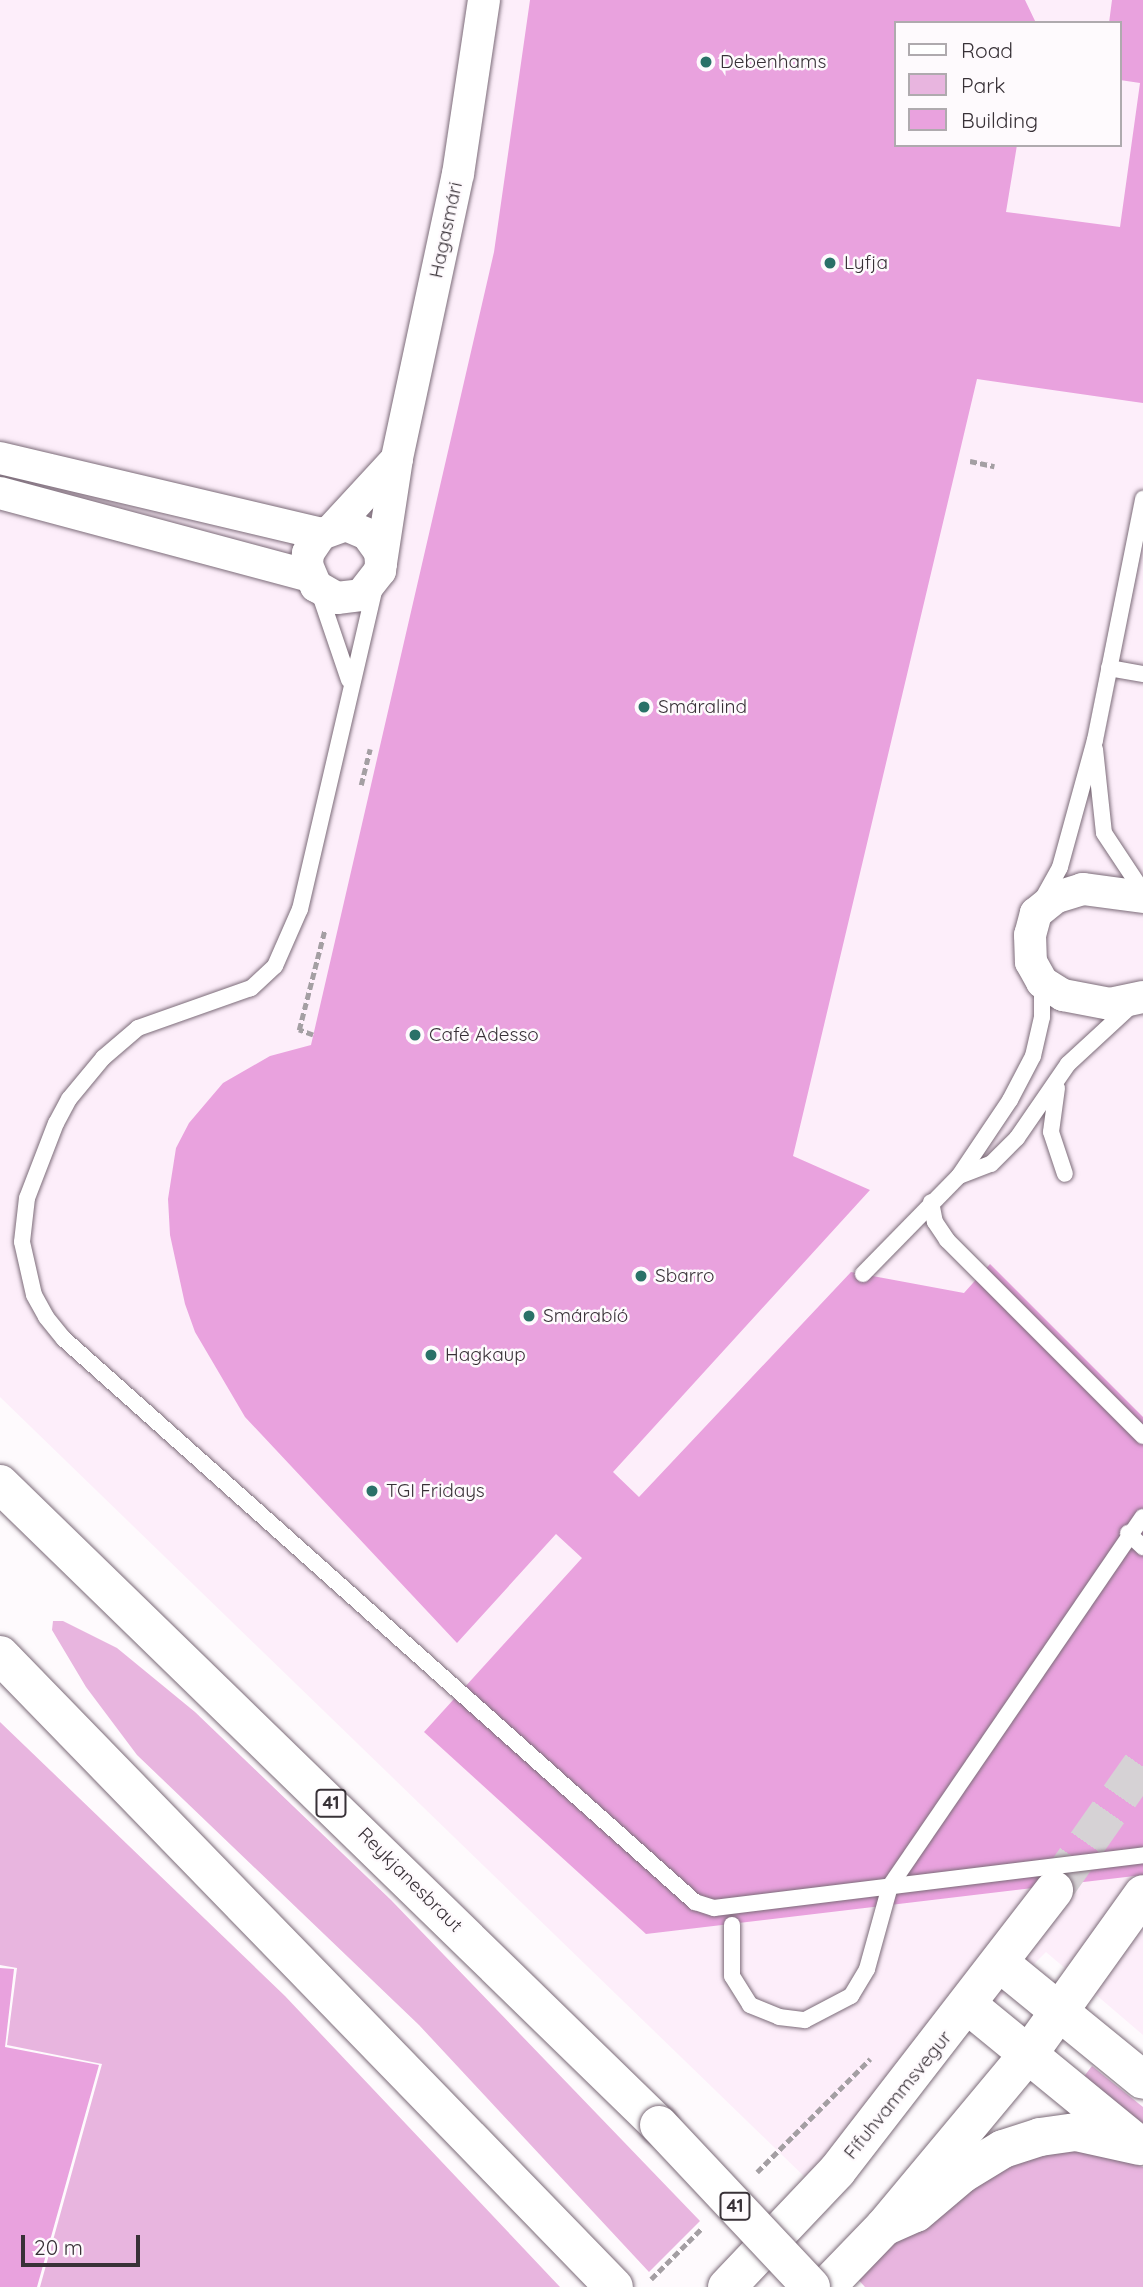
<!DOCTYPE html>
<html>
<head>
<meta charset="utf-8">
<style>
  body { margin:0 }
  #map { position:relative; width:1143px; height:2287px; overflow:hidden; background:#fefafd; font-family:Quicksand,sans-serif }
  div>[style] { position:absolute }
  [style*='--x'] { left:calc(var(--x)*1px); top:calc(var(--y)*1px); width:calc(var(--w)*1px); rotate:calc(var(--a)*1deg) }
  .built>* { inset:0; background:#fdeefa }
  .green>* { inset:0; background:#e8b5df }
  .building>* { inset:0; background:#e9a2de }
  .secondary-tunnel>* { height:38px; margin-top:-19px; transform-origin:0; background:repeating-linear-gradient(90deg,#d6d2d5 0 38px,transparent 0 57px) }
  .path>* { height:4.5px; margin-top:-2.25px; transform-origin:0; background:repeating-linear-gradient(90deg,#a49fa3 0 7px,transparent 0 10.5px) }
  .roads { filter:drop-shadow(0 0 2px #7c6c79) drop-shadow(0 0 2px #7c6c79) }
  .service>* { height:16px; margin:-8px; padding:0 8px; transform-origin:8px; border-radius:8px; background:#fff }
  .minor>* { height:32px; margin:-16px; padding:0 16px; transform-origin:16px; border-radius:16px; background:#fff }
  .secondary>* { height:38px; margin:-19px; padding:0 19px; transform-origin:19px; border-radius:19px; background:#fff }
  .trunk>* { height:38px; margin:-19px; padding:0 19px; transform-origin:19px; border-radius:19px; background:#fff }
  .bridges { filter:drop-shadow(0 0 2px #7c6c79) drop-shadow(0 0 2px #7c6c79) }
  .trunk-bridge>* { height:38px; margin:-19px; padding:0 19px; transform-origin:19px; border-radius:19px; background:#fff }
  .dots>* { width:19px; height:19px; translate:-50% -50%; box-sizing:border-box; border:4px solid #fefafd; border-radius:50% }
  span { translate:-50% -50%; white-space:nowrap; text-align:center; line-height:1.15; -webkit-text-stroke:5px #fefafd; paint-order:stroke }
  .shield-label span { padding:2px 5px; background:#fefafd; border:2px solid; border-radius:5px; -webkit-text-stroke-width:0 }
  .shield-label { font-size:18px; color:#383137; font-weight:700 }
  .poi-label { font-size:19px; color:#383137 }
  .left { translate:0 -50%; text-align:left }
  .street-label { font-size:19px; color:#383137 }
  .legend { position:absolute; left:894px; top:21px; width:228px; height:126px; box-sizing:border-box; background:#fefafd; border:2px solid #afaaae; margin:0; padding:9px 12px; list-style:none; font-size:21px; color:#383137 }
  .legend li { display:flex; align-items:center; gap:14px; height:35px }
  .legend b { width:35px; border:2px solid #afaaae }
  .scale { position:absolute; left:21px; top:2235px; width:119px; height:32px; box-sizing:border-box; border:4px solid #383137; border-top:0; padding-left:9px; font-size:21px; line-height:24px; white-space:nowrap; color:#383137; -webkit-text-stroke:5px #fefafd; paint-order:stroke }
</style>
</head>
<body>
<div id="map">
  <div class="built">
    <div style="clip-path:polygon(evenodd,0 0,1143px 0,1143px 2035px,1046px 1952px,813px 2185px,0 1397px,0 0,896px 23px,1120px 23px,1120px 145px,896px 145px,896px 23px)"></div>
  </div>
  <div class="green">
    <div style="clip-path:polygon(53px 1621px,63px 1621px,117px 1648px,195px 1712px,391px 1900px,700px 2221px,649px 2272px,419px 2025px,137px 1755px,86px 1687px,52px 1630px)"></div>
    <div style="clip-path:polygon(0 1722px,285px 1996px,560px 2287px,40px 2287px,102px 2064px,7px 2045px,17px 1968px,0 1965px)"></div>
    <div style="clip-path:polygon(1092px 2066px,1143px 2107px,1143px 2132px,1082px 2079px)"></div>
    <div style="clip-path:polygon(1089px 2148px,1143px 2167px,1143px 2287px,865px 2287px,854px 2275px,959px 2190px,1003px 2163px)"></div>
  </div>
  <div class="building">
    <div style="clip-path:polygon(530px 0,1025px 0,1036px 23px,896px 23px,896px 145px,1017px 145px,1006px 212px,1120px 227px,1140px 83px,1120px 80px,1120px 23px,1109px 23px,1112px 0,1143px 0,1143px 403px,977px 379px,793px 1156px,870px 1190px,613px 1472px,639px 1497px,851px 1272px,964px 1293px,990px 1264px,1143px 1417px,1143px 1875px,646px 1934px,424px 1732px,582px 1558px,556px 1534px,457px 1643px,245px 1417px,195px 1332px,185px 1304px,170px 1235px,168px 1199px,176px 1148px,189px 1123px,223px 1083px,270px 1056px,311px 1045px,494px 252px)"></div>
    <div style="clip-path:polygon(0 1968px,14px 1969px,5px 2047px,99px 2065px,37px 2287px,0 2287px)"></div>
  </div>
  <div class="secondary-tunnel">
    <div style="--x:1054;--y:1890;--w:155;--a:-55"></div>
  </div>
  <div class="path">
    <div style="--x:970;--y:461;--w:25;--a:12"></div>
    <div style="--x:361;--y:785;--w:37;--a:-76"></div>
    <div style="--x:313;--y:1035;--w:15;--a:-160"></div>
    <div style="--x:299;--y:1030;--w:104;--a:-75.6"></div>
    <div style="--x:757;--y:2172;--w:160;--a:-45"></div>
    <div style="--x:651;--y:2279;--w:72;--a:-45"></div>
  </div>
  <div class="roads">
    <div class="service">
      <div style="--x:375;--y:587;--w:331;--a:103.1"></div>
      <div style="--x:300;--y:909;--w:62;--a:113.7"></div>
      <div style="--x:275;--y:966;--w:33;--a:137"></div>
      <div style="--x:251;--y:988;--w:120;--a:160.5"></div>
      <div style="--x:138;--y:1028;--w:46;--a:139.4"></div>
      <div style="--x:103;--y:1058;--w:53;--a:129.7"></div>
      <div style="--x:69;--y:1099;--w:27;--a:118"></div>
      <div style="--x:56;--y:1123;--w:80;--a:111.1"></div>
      <div style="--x:27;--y:1198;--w:44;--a:96.5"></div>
      <div style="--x:22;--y:1242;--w:54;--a:77.2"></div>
      <div style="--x:34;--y:1295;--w:25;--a:61"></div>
      <div style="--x:46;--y:1317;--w:28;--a:51"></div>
      <div style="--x:64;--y:1339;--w:846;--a:41.74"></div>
      <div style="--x:695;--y:1902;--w:20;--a:18"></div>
      <div style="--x:714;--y:1908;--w:432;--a:-7"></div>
      <div style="--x:319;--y:592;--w:93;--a:71.2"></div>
      <div style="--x:1109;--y:668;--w:35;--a:10"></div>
      <div style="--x:1095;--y:749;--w:84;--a:83.9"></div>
      <div style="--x:1104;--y:833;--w:71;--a:56.5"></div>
      <div style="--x:1043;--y:898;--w:35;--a:-61"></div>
      <div style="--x:1060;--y:867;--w:132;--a:-74.6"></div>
      <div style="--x:1095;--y:740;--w:246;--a:-78.7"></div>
      <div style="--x:1057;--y:1088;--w:44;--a:97.8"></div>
      <div style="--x:1051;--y:1132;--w:44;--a:71.6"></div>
      <div style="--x:959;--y:1176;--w:34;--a:-21"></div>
      <div style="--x:991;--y:1164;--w:37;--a:-45"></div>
      <div style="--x:1017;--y:1138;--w:90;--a:-55.4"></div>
      <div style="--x:1068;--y:1064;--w:88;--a:-42.7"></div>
      <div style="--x:931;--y:1202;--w:20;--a:79"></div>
      <div style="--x:935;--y:1222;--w:22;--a:56"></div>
      <div style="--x:947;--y:1240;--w:277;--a:45"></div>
      <div style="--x:863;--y:1274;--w:137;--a:-45.6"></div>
      <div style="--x:959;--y:1176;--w:92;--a:-56.1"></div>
      <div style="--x:1010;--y:1100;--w:50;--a:-62.4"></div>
      <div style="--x:1033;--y:1056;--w:40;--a:-77"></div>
      <div style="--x:1042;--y:1017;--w:35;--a:-90"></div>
      <div style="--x:1128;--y:1533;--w:21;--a:43"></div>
      <div style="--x:732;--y:1925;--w:51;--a:90"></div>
      <div style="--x:732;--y:1976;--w:34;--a:58"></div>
      <div style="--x:750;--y:2005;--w:31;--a:22"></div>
      <div style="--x:779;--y:2017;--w:26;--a:7"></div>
      <div style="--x:805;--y:2020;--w:52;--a:-27.6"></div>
      <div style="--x:851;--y:1996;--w:31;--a:-59"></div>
      <div style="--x:867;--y:1969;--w:86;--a:-74.5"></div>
      <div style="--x:890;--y:1886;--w:447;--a:-55.6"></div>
    </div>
    <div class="minor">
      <div style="--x:0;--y:458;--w:330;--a:13.3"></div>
      <div style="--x:0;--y:493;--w:321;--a:15"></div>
      <div style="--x:335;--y:526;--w:91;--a:-47.2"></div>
      <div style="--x:381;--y:563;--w:11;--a:-95"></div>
      <div style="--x:380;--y:552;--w:22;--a:-126"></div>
      <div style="--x:367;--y:534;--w:23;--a:-157"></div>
      <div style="--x:346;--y:525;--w:27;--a:160"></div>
      <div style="--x:321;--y:534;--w:23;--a:124"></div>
      <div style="--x:308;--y:553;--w:12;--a:95"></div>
      <div style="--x:307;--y:565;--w:23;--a:67"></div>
      <div style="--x:316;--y:586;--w:24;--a:30"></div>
      <div style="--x:337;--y:598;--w:24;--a:-7"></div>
      <div style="--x:361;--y:595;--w:31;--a:-52"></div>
      <div style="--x:380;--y:571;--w:8;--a:-83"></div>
      <div style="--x:381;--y:563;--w:106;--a:-81.3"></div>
      <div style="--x:397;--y:458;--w:290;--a:-77.9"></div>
      <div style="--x:458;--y:174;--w:176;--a:-81.5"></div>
      <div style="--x:1143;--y:897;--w:61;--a:-172.4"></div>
      <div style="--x:1083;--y:889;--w:28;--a:163"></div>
      <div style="--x:1056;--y:897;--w:26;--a:141"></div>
      <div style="--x:1036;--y:913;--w:23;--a:105"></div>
      <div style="--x:1030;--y:935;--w:27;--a:88"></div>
      <div style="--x:1031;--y:962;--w:23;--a:61"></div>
      <div style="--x:1042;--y:982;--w:25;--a:32"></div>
      <div style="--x:1063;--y:995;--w:48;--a:10.8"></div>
      <div style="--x:1110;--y:1004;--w:34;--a:-12"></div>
    </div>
    <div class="secondary">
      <div style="--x:727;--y:2287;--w:160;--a:-46.5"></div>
      <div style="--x:837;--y:2171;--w:355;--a:-52.3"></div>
      <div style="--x:826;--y:2287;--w:83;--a:-46"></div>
      <div style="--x:884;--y:2227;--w:228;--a:-50.2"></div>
      <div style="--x:1030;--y:2052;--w:194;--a:-54.4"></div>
    </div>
    <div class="trunk">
      <div style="--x:0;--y:1484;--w:919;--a:44.21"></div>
      <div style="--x:0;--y:1655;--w:881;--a:45.83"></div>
      <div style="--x:1001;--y:1964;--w:183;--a:39.2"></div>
      <div style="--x:969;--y:2006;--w:212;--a:39.3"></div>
      <div style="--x:884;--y:2227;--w:35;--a:-24"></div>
      <div style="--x:916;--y:2213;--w:60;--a:-40.3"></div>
      <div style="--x:962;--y:2174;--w:48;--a:-31.4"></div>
      <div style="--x:1003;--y:2149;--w:39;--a:-18"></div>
      <div style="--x:1040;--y:2137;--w:36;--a:-8"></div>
      <div style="--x:1076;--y:2132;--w:65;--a:12.5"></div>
    </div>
  </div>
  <div class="bridges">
    <div class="trunk-bridge">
      <div style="--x:659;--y:2125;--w:222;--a:46.8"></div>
    </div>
  </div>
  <div class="dots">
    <div style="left:706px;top:62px;background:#2a7168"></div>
    <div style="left:830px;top:263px;background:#2a7168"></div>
    <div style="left:644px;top:707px;background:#2a7168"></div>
    <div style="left:415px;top:1035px;background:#2a7168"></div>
    <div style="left:641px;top:1276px;background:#2a7168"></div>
    <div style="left:529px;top:1316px;background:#2a7168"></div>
    <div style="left:431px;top:1355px;background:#2a7168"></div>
    <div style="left:372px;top:1491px;background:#2a7168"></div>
  </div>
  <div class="shield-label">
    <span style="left:331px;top:1803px">41</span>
    <span style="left:735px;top:2206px">41</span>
  </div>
  <div class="poi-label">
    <span class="left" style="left:720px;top:62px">Debenhams</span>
    <span class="left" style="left:844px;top:263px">Lyfja</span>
    <span class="left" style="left:658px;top:707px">Smáralind</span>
    <span class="left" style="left:429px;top:1035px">Café Adesso</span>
    <span class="left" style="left:655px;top:1276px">Sbarro</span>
    <span class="left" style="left:543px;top:1316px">Smárabíó</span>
    <span class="left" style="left:445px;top:1355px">Hagkaup</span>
    <span class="left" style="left:386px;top:1491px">TGI Fridays</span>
  </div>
  <div class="street-label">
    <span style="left:446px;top:230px;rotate:-78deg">Hagasmári</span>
    <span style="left:410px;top:1880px;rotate:45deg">Reykjanesbraut</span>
    <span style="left:898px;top:2095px;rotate:-51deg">Fífuhvammsvegur</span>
  </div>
  <ul class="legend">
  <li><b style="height:9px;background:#fff"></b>Road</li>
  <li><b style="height:19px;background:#e8b5df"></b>Park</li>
  <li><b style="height:19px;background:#e9a2de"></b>Building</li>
  </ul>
  <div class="scale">20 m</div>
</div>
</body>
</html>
